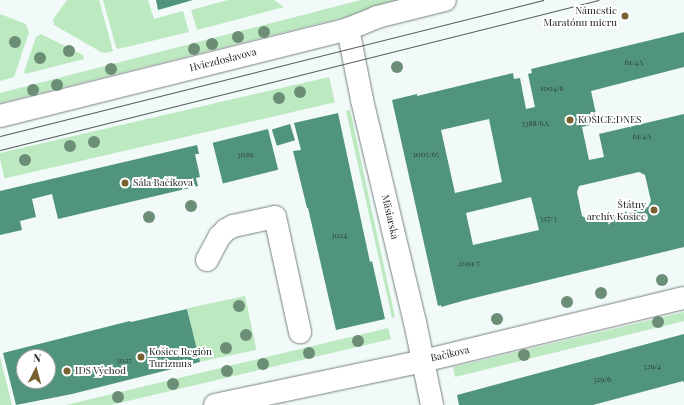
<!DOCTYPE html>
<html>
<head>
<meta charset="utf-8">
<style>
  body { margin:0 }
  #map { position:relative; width:684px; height:405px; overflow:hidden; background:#f1faf9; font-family:"Playfair Display",serif }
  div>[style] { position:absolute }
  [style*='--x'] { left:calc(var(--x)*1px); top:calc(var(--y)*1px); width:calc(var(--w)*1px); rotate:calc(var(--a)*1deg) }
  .green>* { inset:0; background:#bde9c0; transform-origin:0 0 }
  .building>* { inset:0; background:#51947c; transform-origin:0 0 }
  .roads { filter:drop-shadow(0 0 1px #788080) drop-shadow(0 0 1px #788080) }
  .minor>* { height:22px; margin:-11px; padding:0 11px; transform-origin:11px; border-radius:11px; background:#fff }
  .tram>* { height:1px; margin:-0.5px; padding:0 0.5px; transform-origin:0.5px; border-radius:0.5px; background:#545959 }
  .trees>* { width:12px; height:12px; margin:-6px; border-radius:50%; background:#6c8e77 }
  .dots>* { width:11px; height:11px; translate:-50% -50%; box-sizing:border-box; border:2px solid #fff; border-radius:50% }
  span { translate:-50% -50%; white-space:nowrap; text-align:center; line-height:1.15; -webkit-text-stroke:4px #fff; paint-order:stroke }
  .number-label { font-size:8px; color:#2c3f39 }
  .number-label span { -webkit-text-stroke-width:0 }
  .poi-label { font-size:10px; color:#202323 }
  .right { translate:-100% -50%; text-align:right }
  .left { translate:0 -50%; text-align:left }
  .street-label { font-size:10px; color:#202323 }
  .north { position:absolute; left:16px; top:349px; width:40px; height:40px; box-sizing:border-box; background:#fff; border:1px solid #a6a7a7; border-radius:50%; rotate:6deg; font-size:11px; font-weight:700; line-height:16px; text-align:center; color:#202323 }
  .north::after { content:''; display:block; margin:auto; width:14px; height:18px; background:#7a6132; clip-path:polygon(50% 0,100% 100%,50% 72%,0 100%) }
</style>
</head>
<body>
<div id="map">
  <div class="green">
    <div style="clip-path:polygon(67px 0,99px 0,113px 51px,106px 53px,101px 52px,54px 25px,53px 19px)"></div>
    <div style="clip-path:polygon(103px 0,148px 0,154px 19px,183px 11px,189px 32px,118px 49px,116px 47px)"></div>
    <div style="clip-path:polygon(228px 0,274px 0,284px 7px,197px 30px,191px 10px)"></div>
    <div style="clip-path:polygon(361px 0,414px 0,0 103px,0 93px)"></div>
    <div style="clip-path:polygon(0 14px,26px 24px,29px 32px,14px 77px,0 81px)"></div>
    <div style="clip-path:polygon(41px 34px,83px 55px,84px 59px,25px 74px,24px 72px,36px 37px)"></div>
    <div style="left:329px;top:77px;width:26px;height:339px;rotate:77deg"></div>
    <div style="clip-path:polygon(350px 110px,395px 317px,392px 318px,346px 111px)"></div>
    <div style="left:245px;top:296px;width:55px;height:59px;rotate:78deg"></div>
    <div style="clip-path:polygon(684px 312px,684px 321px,455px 377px,453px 367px)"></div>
    <div style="clip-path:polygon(388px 328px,391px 339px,111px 405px,66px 405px)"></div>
    <div style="clip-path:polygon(0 357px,12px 405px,0 405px)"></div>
  </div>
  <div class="building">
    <div style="clip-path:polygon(156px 0,193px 0,158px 10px)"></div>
    <div style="clip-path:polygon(evenodd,684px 32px,684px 67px,591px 91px,598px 123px,582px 127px,589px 160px,604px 157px,599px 134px,684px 114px,684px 247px,466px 300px,441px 307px,441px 305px,438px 306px,392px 100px,417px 94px,417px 96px,513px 73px,514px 79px,520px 78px,526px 109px,535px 107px,528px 74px,532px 73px,531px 69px,684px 32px,489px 119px,502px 182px,455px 193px,441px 130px,489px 119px,684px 32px,639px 172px,645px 175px,651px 201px,648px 207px,589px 220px,582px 216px,577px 192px,579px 186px,639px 172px,684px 32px,531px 197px,539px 230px,473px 245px,466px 213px,531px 197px)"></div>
    <div style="clip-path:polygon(338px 113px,370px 262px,372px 261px,385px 319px,336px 330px,308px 208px,307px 208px,293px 151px,301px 150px,294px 123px)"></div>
    <div style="left:290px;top:124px;width:17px;height:19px;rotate:73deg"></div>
    <div style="left:268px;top:129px;width:42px;height:57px;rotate:76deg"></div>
    <div style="clip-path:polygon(197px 145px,199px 154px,195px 154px,200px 177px,196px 178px,198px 186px,58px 219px,52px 194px,32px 199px,36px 217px,20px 221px,22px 230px,0 235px,0 191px)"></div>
    <div style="clip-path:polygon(evenodd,187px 309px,200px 362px,72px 394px,16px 405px,3px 353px,130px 321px,131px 322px,187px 309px,24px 357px,48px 357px,48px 381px,24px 381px,24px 357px)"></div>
    <div style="clip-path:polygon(684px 334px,684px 383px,683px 381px,593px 405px,459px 405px,457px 395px)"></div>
  </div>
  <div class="roads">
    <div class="minor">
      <div style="--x:348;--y:29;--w:72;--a:78.8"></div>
      <div style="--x:362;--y:100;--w:228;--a:76.6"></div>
      <div style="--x:415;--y:322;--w:85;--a:78.4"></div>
      <div style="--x:0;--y:116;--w:359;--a:-14"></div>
      <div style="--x:348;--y:29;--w:31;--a:-22"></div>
      <div style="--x:377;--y:17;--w:70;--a:-14"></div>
      <div style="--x:207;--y:260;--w:27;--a:-62"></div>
      <div style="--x:220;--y:236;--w:8;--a:-45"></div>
      <div style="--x:226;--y:230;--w:8;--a:-30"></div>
      <div style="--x:233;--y:226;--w:43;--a:-12.1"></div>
      <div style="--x:275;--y:217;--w:118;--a:77.7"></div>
      <div style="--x:215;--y:405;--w:213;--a:-11.9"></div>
      <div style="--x:423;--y:361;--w:268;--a:-13.6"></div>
    </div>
  </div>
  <div class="tram">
    <div style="--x:0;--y:136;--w:560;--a:-14.06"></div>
    <div style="--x:0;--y:150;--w:617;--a:-14.06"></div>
  </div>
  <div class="trees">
    <div style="left:264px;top:32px"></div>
    <div style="left:238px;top:37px"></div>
    <div style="left:15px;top:42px"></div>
    <div style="left:212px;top:44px"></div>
    <div style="left:194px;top:49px"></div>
    <div style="left:69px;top:51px"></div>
    <div style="left:40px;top:58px"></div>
    <div style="left:397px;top:67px"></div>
    <div style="left:111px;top:69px"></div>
    <div style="left:57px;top:85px"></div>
    <div style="left:33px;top:90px"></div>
    <div style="left:300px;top:92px"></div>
    <div style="left:279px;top:98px"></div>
    <div style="left:94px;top:142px"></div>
    <div style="left:70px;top:146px"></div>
    <div style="left:25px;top:160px"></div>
    <div style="left:191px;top:206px"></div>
    <div style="left:149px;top:217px"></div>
    <div style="left:662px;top:280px"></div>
    <div style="left:601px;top:293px"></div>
    <div style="left:567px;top:302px"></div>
    <div style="left:239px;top:306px"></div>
    <div style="left:497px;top:319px"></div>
    <div style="left:658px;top:322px"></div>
    <div style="left:246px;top:335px"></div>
    <div style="left:358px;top:341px"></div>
    <div style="left:226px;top:348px"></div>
    <div style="left:309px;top:353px"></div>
    <div style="left:524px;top:355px"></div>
    <div style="left:263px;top:364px"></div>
    <div style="left:227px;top:371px"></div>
    <div style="left:173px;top:384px"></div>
    <div style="left:118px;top:397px"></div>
  </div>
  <div class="dots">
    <div style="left:625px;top:16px;background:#7a6132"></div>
    <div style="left:570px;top:120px;background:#7a6132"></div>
    <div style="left:125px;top:183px;background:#7a6132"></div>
    <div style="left:654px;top:210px;background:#7a6132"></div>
    <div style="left:141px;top:357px;background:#7a6132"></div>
    <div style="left:67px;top:371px;background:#7a6132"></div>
  </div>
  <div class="number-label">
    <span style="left:634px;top:62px">61/4A</span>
    <span style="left:552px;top:88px">1004/6</span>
    <span style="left:535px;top:123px">3388/6A</span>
    <span style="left:642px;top:136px">61/4A</span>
    <span style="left:245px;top:154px">3029</span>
    <span style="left:426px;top:154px">1005/65</span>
    <span style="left:548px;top:218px">327/3</span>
    <span style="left:339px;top:235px">3024</span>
    <span style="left:469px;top:263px">2091/5</span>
    <span style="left:124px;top:360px">3025</span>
    <span style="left:652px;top:366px">329/4</span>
    <span style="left:602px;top:379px">329/6</span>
  </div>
  <div class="poi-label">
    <span class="right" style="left:617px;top:16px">Námestie<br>Maratónu mieru</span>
    <span class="left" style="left:578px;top:120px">KOŠICE:DNES</span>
    <span class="left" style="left:133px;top:183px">Sála Bačíkova</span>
    <span class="right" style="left:646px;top:210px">Štátny<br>archív Košice</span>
    <span class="left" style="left:149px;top:357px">Košice Región<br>Turizmus</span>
    <span class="left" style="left:75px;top:371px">IDS Východ</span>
  </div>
  <div class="street-label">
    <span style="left:223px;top:60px;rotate:-14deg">Hviezdoslavova</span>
    <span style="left:390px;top:217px;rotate:77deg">Mäsiarska</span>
    <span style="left:450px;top:354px;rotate:-13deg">Bačíkova</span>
  </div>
  <div class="north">N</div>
</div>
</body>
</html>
